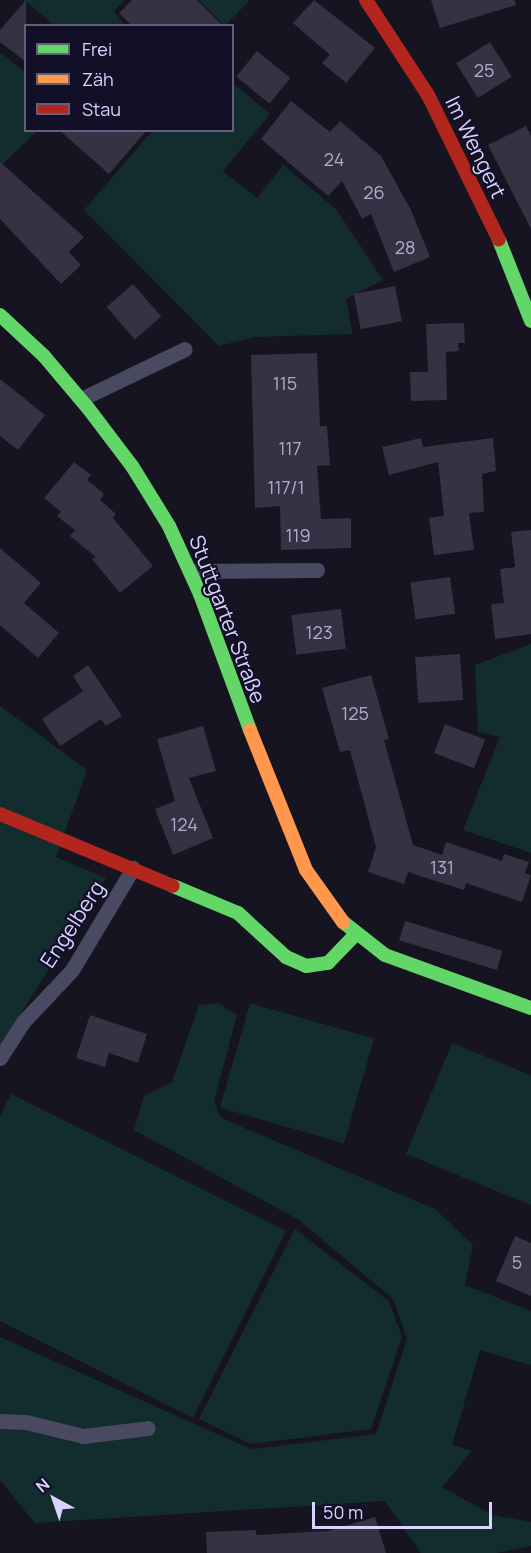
<!DOCTYPE html>
<html>
<head>
<meta charset="utf-8">
<style>
  body { margin:0 }
  #map { position:relative; width:531px; height:1553px; overflow:hidden; background:#161421; font-family:Manrope,sans-serif }
  div>[style] { position:absolute }
  [style*='--x'] { left:calc(var(--x)*1px); top:calc(var(--y)*1px); width:calc(var(--w)*1px); rotate:calc(var(--a)*1deg) }
  .green>* { inset:0; background:#132c2d; transform-origin:0 0 }
  .building>* { inset:0; background:#343243; transform-origin:0 0 }
  .lane>* { height:15px; margin:-7.5px; padding:0 7.5px; transform-origin:7.5px; border-radius:7.5px; background:#4a4962 }
  .fast>* { height:14px; margin:-7px; padding:0 7px; transform-origin:7px; border-radius:7px; background:#63d668 }
  .slow>* { height:14px; margin:-7px; padding:0 7px; transform-origin:7px; border-radius:7px; background:#ff974d }
  .jam>* { height:14px; margin:-7px; padding:0 7px; transform-origin:7px; border-radius:7px; background:#b3261e }
  span { translate:-50% -50%; white-space:nowrap; text-align:center; line-height:1.15; -webkit-text-stroke:4.5px #130f26; paint-order:stroke }
  .number-label { font-size:18px; color:#b0acd0 }
  .number-label span { -webkit-text-stroke-width:0 }
  .street-label { font-size:21px; color:#d9d4ff }
  .legend { position:absolute; left:24px; top:24px; width:210px; height:108px; box-sizing:border-box; background:#130f26; border:2px solid #625e7d; margin:0; padding:8px 10px; list-style:none; font-size:18px; color:#d9d4ff }
  .legend li { display:flex; align-items:center; gap:12px; height:30px }
  .legend b { width:30px; border:2px solid #625e7d }
  .north { position:absolute; left:24px; top:1469px; width:60px; height:60px; -webkit-text-stroke:4px #130f26; paint-order:stroke; rotate:320deg; font-size:16px; font-weight:700; line-height:24px; text-align:center; color:#d9d4ff }
  .north::after { content:''; display:block; margin:auto; width:21px; height:27px; background:#d9d4ff; clip-path:polygon(50% 0,100% 100%,50% 72%,0 100%) }
  .scale { position:absolute; left:312px; top:1502px; width:180px; height:27px; box-sizing:border-box; border:3px solid #d9d4ff; border-top:0; padding-left:8px; font-size:18px; line-height:21px; white-space:nowrap; color:#d9d4ff; -webkit-text-stroke:4px #130f26; paint-order:stroke }
</style>
</head>
<body>
<div id="map">
  <div class="green">
    <div style="clip-path:polygon(24px 0,125px 0,114px 11px,125px 25px,54px 25px)"></div>
    <div style="clip-path:polygon(199px 0,250px 0,225px 26px)"></div>
    <div style="clip-path:polygon(0 52px,25px 72px,26px 130px,37px 131px,0 167px)"></div>
    <div style="clip-path:polygon(233px 83px,270px 114px,223px 171px,257px 198px,283px 165px,336px 209px,383px 280px,346px 299px,353px 334px,255px 337px,219px 346px,84px 210px,152px 131px,232px 130px)"></div>
    <div style="clip-path:polygon(531px 644px,531px 853px,463px 830px,500px 737px,478px 732px,475px 665px)"></div>
    <div style="clip-path:polygon(0 706px,87px 770px,56px 857px,106px 878px,0 1047px)"></div>
    <div style="clip-path:polygon(218px 1003px,237px 1015px,214px 1102px,221px 1118px,435px 1209px,473px 1245px,465px 1285px,531px 1311px,531px 1365px,480px 1350px,452px 1445px,472px 1451px,442px 1487px,492px 1515px,531px 1522px,531px 1546px,496px 1553px,421px 1553px,385px 1501px,35px 1523px,0 1480px,0 1337px,251px 1449px,376px 1434px,407px 1339px,393px 1299px,299px 1220px,134px 1130px,144px 1096px,172px 1082px,199px 1005px)"></div>
    <div style="left:250px;top:1003px;width:129px;height:109px;rotate:16deg"></div>
    <div style="clip-path:polygon(452px 1043px,531px 1075px,531px 1205px,406px 1154px)"></div>
    <div style="clip-path:polygon(11px 1094px,286px 1231px,193px 1418px,0 1321px,0 1116px)"></div>
    <div style="clip-path:polygon(295px 1229px,389px 1301px,402px 1337px,371px 1429px,251px 1444px,199px 1419px)"></div>
  </div>
  <div class="building">
    <div style="clip-path:polygon(26px 0,26px 62px,0 42px,0 30px)"></div>
    <div style="clip-path:polygon(132px 0,197px 0,223px 26px,132px 26px,119px 13px)"></div>
    <div style="clip-path:polygon(314px 0,375px 48px,346px 83px,322px 63px,330px 55px,293px 23px)"></div>
    <div style="clip-path:polygon(431px 0,515px 0,516px 5px,440px 28px)"></div>
    <div style="left:490px;top:42px;width:41px;height:40px;rotate:58deg"></div>
    <div style="left:257px;top:51px;width:43px;height:33px;rotate:39deg"></div>
    <div style="clip-path:polygon(291px 101px,330px 132px,340px 121px,381px 156px,411px 210px,430px 257px,394px 272px,371px 214px,362px 219px,342px 181px,328px 196px,261px 139px)"></div>
    <div style="clip-path:polygon(526px 126px,531px 136px,531px 229px,488px 145px)"></div>
    <div style="clip-path:polygon(59px 130px,147px 130px,109px 174px)"></div>
    <div style="clip-path:polygon(0 162px,84px 237px,69px 252px,81px 265px,61px 284px,0 219px)"></div>
    <div style="left:133px;top:284px;width:43px;height:35px;rotate:49deg"></div>
    <div style="left:395px;top:286px;width:36px;height:42px;rotate:79deg"></div>
    <div style="clip-path:polygon(464px 323px,465px 343px,458px 343px,459px 351px,446px 352px,447px 400px,411px 401px,410px 372px,428px 372px,426px 324px)"></div>
    <div style="clip-path:polygon(317px 353px,320px 426px,327px 426px,330px 465px,317px 466px,321px 519px,351px 518px,351px 548px,281px 550px,280px 506px,255px 508px,251px 355px)"></div>
    <div style="clip-path:polygon(0 379px,45px 415px,18px 450px,0 436px)"></div>
    <div style="clip-path:polygon(421px 438px,423px 447px,493px 438px,496px 471px,482px 474px,484px 512px,469px 513px,474px 550px,434px 555px,429px 518px,444px 516px,438px 462px,389px 475px,382px 447px)"></div>
    <div style="clip-path:polygon(74px 462px,91px 475px,87px 480px,104px 494px,100px 500px,116px 514px,113px 518px,153px 566px,120px 593px,92px 559px,96px 557px,70px 536px,75px 530px,57px 516px,61px 512px,44px 498px)"></div>
    <div style="clip-path:polygon(531px 530px,531px 634px,495px 639px,491px 604px,504px 603px,500px 569px,515px 567px,511px 532px)"></div>
    <div style="clip-path:polygon(0 548px,41px 583px,24px 603px,59px 633px,38px 658px,0 625px)"></div>
    <div style="left:450px;top:577px;width:37px;height:40px;rotate:82deg"></div>
    <div style="left:341px;top:609px;width:40px;height:50px;rotate:83deg"></div>
    <div style="left:460px;top:654px;width:46px;height:45px;rotate:86deg"></div>
    <div style="clip-path:polygon(88px 665px,122px 716px,106px 726px,101px 719px,60px 746px,42px 719px,83px 691px,73px 676px)"></div>
    <div style="clip-path:polygon(371px 675px,389px 739px,384px 740px,413px 845px,442px 855px,446px 842px,502px 861px,504px 854px,529px 862px,525px 873px,531px 875px,522px 902px,466px 883px,464px 890px,408px 872px,404px 884px,368px 872px,376px 847px,350px 750px,340px 752px,322px 688px)"></div>
    <div style="left:445px;top:724px;width:43px;height:31px;rotate:21deg"></div>
    <div style="clip-path:polygon(203px 726px,216px 771px,189px 778px,213px 838px,173px 855px,155px 809px,175px 801px,157px 739px)"></div>
    <div style="left:405px;top:921px;width:102px;height:20px;rotate:17deg"></div>
    <div style="clip-path:polygon(90px 1015px,147px 1034px,138px 1063px,109px 1053px,105px 1067px,76px 1058px)"></div>
    <div style="clip-path:polygon(515px 1236px,531px 1243px,531px 1296px,496px 1281px)"></div>
    <div style="clip-path:polygon(375px 1517px,386px 1553px,207px 1553px,206px 1532px,256px 1530px,256px 1535px,328px 1531px)"></div>
  </div>
  <div class="lane">
    <div style="--x:81;--y:399;--w:115;--a:-25.7"></div>
    <div style="--x:190;--y:571;--w:127;--a:-0.5"></div>
    <div style="--x:0;--y:1058;--w:43;--a:-57.4"></div>
    <div style="--x:23;--y:1022;--w:71;--a:-46.7"></div>
    <div style="--x:72;--y:970;--w:119;--a:-59.1"></div>
    <div style="--x:0;--y:1421;--w:26;--a:2"></div>
    <div style="--x:26;--y:1422;--w:59;--a:13.8"></div>
    <div style="--x:83;--y:1436;--w:65;--a:-7"></div>
  </div>
  <div class="fast">
    <div style="--x:499;--y:240;--w:87;--a:68.4"></div>
    <div style="--x:0;--y:315;--w:60;--a:43"></div>
    <div style="--x:44;--y:356;--w:68;--a:49.8"></div>
    <div style="--x:88;--y:408;--w:73;--a:52.8"></div>
    <div style="--x:132;--y:466;--w:70;--a:58.3"></div>
    <div style="--x:169;--y:526;--w:75;--a:65.5"></div>
    <div style="--x:200;--y:594;--w:145;--a:69.8"></div>
    <div style="--x:173;--y:886;--w:70;--a:22.6"></div>
    <div style="--x:238;--y:913;--w:65;--a:42.5"></div>
    <div style="--x:286;--y:957;--w:22;--a:24"></div>
    <div style="--x:306;--y:966;--w:22;--a:-8"></div>
    <div style="--x:328;--y:963;--w:39;--a:-46"></div>
    <div style="--x:343;--y:922;--w:53;--a:38.2"></div>
    <div style="--x:385;--y:955;--w:155;--a:20"></div>
  </div>
  <div class="slow">
    <div style="--x:250;--y:730;--w:151;--a:68.2"></div>
    <div style="--x:306;--y:870;--w:64;--a:54.6"></div>
  </div>
  <div class="jam">
    <div style="--x:366;--y:0;--w:113;--a:56.9"></div>
    <div style="--x:428;--y:95;--w:161;--a:63.9"></div>
    <div style="--x:0;--y:814;--w:187;--a:22.6"></div>
  </div>
  <div class="number-label">
    <span style="left:484px;top:70px">25</span>
    <span style="left:334px;top:159px">24</span>
    <span style="left:374px;top:192px">26</span>
    <span style="left:405px;top:247px">28</span>
    <span style="left:285px;top:383px">115</span>
    <span style="left:290px;top:448px">117</span>
    <span style="left:286px;top:487px">117/1</span>
    <span style="left:298px;top:535px">119</span>
    <span style="left:319px;top:632px">123</span>
    <span style="left:355px;top:713px">125</span>
    <span style="left:184px;top:824px">124</span>
    <span style="left:442px;top:867px">131</span>
    <span style="left:517px;top:1262px">5</span>
  </div>
  <div class="street-label">
    <span style="left:476px;top:147px;rotate:64deg">Im Wengert</span>
    <span style="left:228px;top:619px;rotate:69deg">Stuttgarter Straße</span>
    <span style="left:72px;top:924px;rotate:-57deg">Engelberg</span>
  </div>
  <ul class="legend">
  <li><b style="height:8px;background:#63d668"></b>Frei</li>
  <li><b style="height:8px;background:#ff974d"></b>Zäh</li>
  <li><b style="height:8px;background:#b3261e"></b>Stau</li>
  </ul>
  <div class="north">N</div>
  <div class="scale">50 m</div>
</div>
</body>
</html>
